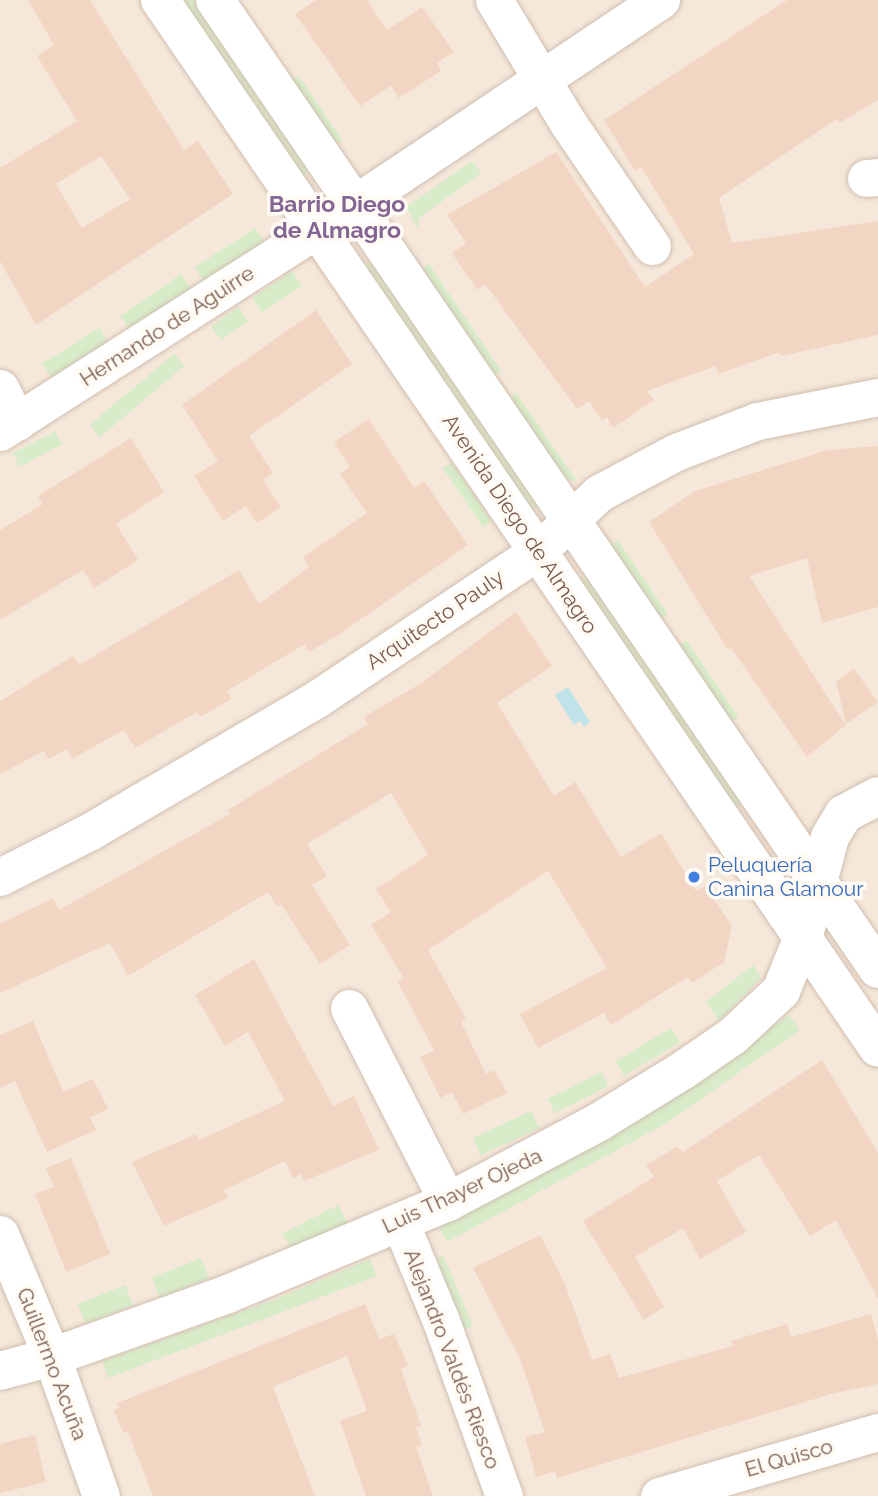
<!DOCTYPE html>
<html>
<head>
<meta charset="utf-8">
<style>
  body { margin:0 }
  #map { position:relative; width:878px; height:1496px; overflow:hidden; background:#fdf6ec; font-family:Raleway,sans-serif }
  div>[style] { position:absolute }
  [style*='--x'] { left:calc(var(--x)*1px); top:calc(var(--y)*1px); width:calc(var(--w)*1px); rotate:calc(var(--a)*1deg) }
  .residential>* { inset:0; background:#f5e8da; transform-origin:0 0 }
  .green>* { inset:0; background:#d8ecc9; transform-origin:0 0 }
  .water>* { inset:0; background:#bfe3e8 }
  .building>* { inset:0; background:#f3d5c3 }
  .roads { filter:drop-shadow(0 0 2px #d1beb0) drop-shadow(0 0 2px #d1beb0) }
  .minor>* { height:37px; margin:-18.5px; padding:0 18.5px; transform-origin:18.5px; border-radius:18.5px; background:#fff }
  .tertiary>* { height:38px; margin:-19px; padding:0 19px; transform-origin:19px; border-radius:19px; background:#fff }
  .dots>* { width:19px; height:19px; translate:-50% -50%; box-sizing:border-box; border:4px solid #fffaf3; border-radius:50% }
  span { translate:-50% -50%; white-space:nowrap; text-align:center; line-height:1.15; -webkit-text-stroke:7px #fffaf3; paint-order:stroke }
  .street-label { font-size:21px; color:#7a5c4d }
  .shop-label { font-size:21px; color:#366cbe }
  .left { translate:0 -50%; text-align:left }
  .neighbourhood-label { font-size:23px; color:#846695; font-weight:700 }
</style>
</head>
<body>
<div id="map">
  <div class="residential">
    <div style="left:0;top:0;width:878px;height:1496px"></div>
  </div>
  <div class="green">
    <div style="clip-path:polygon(179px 0,195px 0,311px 166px,305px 177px,299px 176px)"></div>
    <div style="left:299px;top:76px;width:78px;height:10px;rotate:56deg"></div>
    <div style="clip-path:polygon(472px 161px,482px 173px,420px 217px,417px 228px,406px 207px)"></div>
    <div style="left:255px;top:228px;width:17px;height:72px;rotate:57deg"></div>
    <div style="clip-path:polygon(371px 260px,538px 501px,538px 507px,530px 511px,369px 276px,366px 266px)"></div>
    <div style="left:429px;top:264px;width:129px;height:11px;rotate:56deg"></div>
    <div style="left:292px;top:271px;width:18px;height:48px;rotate:56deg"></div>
    <div style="left:181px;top:274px;width:19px;height:74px;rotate:55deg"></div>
    <div style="left:238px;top:307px;width:17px;height:33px;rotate:54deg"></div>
    <div style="left:99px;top:328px;width:19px;height:67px;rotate:58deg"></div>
    <div style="left:174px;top:354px;width:16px;height:110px;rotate:50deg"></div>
    <div style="clip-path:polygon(516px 393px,577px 481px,566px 480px,508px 399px)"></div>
    <div style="left:55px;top:431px;width:15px;height:48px;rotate:62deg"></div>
    <div style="left:452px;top:462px;width:71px;height:11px;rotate:56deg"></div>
    <div style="left:618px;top:540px;width:89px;height:12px;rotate:56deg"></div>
    <div style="clip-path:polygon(586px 577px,593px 579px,744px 800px,733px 811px,579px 582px)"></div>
    <div style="left:687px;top:641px;width:92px;height:10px;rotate:56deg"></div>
    <div style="clip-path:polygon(753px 965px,761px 978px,719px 1021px,706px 1002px)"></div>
    <div style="clip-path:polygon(789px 1015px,800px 1030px,665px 1124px,447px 1242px,439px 1227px,572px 1158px,693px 1084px)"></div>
    <div style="left:671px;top:1028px;width:17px;height:65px;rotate:59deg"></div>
    <div style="left:601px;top:1072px;width:16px;height:60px;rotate:63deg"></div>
    <div style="left:531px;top:1111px;width:19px;height:64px;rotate:65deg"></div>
    <div style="left:338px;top:1205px;width:20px;height:62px;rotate:63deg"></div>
    <div style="left:443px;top:1255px;width:77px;height:10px;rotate:67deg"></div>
    <div style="left:201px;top:1258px;width:22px;height:53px;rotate:68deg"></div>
    <div style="clip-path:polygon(370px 1259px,377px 1276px,108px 1378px,102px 1361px,276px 1299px)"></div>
    <div style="left:125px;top:1285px;width:22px;height:51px;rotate:68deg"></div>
  </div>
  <div class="water">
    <div style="clip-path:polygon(568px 687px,590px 722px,584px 727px,580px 721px,574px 725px,555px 695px)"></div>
  </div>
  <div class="building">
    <div style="clip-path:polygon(evenodd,28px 0,90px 0,184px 150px,198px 141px,233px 194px,36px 325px,0 261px,0 168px,77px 121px,37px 56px,54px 45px,28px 0,101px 156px,130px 199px,82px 228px,56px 184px,101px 156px)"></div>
    <div style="clip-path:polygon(316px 0,367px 0,387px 30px,422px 7px,454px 52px,437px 63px,441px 71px,399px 98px,391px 86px,360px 106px,295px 14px)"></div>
    <div style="clip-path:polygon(787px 0,878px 0,878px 100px,839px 123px,837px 119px,719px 198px,732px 243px,878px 221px,878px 335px,781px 356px,780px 352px,718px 374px,716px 366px,647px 391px,654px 400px,613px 428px,607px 417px,602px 421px,589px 401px,577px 409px,485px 284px,477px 290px,452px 253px,466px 243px,447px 215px,556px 152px,645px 287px,694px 254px,641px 167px,635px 171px,604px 120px)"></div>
    <div style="clip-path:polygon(316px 310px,352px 364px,249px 436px,273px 473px,263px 480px,281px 507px,257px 523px,246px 506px,223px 521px,194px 476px,218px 461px,182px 405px)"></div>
    <div style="clip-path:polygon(369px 419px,414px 488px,424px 481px,468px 545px,338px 635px,309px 652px,305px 644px,227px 691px,231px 699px,200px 717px,197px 712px,135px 748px,124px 730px,72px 759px,67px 749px,48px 759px,44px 751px,0 774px,0 701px,73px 656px,79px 665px,239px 570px,259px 604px,309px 567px,303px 557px,367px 513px,340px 474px,350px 467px,334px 442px)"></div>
    <div style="clip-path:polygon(131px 438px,164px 492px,116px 524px,138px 560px,94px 588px,83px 570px,0 620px,0 530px,43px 504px,38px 496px)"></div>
    <div style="clip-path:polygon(878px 446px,878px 607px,822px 623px,807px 558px,749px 576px,846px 725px,807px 757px,731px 648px,728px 650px,649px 522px,695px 491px,828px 450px)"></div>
    <div style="clip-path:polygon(516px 612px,552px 666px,497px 703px,554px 796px,575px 782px,621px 857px,661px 833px,696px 891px,705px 886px,732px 926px,724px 962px,692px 983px,688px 977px,611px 1025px,604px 1013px,538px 1048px,520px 1014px,607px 968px,548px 871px,428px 950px,466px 1019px,461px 1022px,486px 1074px,494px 1070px,507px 1093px,463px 1114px,452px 1092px,440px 1098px,420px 1057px,434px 1050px,397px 981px,404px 978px,371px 925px,391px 912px,376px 889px,428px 855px,391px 793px,307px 844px,327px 876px,312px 885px,350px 945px,320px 964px,281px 904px,277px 907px,268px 892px,128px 976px,110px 943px,0 993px,0 924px,53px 898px,59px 910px,230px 814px,228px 810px,368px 724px,364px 717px,423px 682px)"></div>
    <div style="clip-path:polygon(854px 669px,878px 702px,846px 724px,836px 681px)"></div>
    <div style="clip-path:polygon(254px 959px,333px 1106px,354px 1096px,379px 1150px,304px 1181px,301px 1174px,293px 1178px,285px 1161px,224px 1190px,228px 1198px,164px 1226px,132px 1162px,196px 1134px,199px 1140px,285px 1101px,248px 1032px,225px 1046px,195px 995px)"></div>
    <div style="clip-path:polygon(33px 1021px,63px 1092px,93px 1079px,108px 1109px,90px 1117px,96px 1130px,47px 1152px,15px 1081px,0 1088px,0 1035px)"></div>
    <div style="clip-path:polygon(822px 1060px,878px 1153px,878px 1299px,836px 1220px,810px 1236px,759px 1155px,717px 1181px,746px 1232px,700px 1259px,683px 1228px,635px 1257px,664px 1307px,644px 1320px,583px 1221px,654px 1177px,646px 1165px,677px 1147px,683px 1152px)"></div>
    <div style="clip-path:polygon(71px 1158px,110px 1254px,66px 1272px,35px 1194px,54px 1187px,46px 1168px)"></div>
    <div style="clip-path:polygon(540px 1235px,565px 1284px,592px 1360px,610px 1354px,619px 1378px,733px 1346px,731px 1341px,787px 1324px,791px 1337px,871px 1314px,878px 1339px,878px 1384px,831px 1394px,557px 1478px,555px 1471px,536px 1477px,525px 1437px,545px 1432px,520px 1359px,473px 1268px)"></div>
    <div style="clip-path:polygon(365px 1304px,379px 1339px,394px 1334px,408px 1366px,401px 1369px,421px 1426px,416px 1428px,422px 1445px,416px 1447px,433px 1496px,366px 1496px,340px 1421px,367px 1411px,347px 1356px,273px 1387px,315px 1496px,153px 1496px,128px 1432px,123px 1433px,114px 1410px,119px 1408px,117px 1403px)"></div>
    <div style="clip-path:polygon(35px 1435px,46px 1482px,0 1493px,0 1444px)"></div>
  </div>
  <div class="roads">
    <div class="minor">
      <div style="--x:494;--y:0;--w:144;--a:59"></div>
      <div style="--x:568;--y:123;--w:149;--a:55.7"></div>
      <div style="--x:866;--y:178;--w:12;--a:-5"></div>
      <div style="--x:0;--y:388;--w:38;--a:63"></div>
      <div style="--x:0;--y:432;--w:377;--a:-32.6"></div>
      <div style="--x:0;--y:877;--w:100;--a:-26.8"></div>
      <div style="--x:89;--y:832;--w:265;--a:-30.3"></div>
      <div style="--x:318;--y:698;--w:265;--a:-33.8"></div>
      <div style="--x:538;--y:551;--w:84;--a:-43.6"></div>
      <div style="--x:599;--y:493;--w:87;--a:-28"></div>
      <div style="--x:676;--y:452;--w:87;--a:-20.9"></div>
      <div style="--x:757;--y:421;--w:123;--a:-11.2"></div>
      <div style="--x:349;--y:1008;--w:218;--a:63"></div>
      <div style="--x:400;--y:1222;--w:107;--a:67.5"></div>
      <div style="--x:441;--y:1321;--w:186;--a:70.2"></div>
      <div style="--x:0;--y:1234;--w:134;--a:67.1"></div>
      <div style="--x:52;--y:1357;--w:147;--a:70.6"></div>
      <div style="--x:659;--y:1496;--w:228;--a:-16.3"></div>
    </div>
    <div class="tertiary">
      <div style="--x:160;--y:0;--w:1270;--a:55.58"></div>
      <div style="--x:215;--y:0;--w:1174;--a:55.62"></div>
      <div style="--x:337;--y:217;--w:390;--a:-33.8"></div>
      <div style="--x:0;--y:1371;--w:54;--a:-15.1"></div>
      <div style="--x:52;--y:1357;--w:187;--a:-19.7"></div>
      <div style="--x:228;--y:1294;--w:238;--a:-22.7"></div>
      <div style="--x:448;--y:1202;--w:171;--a:-27.9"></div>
      <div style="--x:599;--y:1122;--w:97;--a:-31.6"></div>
      <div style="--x:682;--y:1071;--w:62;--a:-34.5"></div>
      <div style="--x:733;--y:1036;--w:66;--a:-43.2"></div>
      <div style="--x:781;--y:991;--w:61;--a:-67.7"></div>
      <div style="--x:804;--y:935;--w:101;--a:-75.1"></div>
      <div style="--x:830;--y:837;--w:27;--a:-59"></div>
      <div style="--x:844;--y:814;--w:38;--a:-28"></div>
    </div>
  </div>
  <div class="dots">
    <div style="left:694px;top:877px;background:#3f7fe0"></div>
  </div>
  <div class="street-label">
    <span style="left:167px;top:326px;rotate:-33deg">Hernando de Aguirre</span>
    <span style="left:520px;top:524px;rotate:56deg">Avenida Diego de Almagro</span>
    <span style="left:435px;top:620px;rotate:-34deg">Arquitecto Pauly</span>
    <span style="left:462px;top:1191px;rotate:-25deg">Luis Thayer Ojeda</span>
    <span style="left:452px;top:1359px;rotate:69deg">Alejandro Valdés Riesco</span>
    <span style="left:52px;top:1364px;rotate:69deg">Guillermo Acuña</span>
    <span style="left:789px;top:1458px;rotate:-16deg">El Quisco</span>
  </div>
  <div class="shop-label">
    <span class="left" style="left:708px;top:877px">Peluquería<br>Canina Glamour</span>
  </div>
  <div class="neighbourhood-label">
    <span style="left:337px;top:217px">Barrio Diego<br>de Almagro</span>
  </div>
</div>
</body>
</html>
